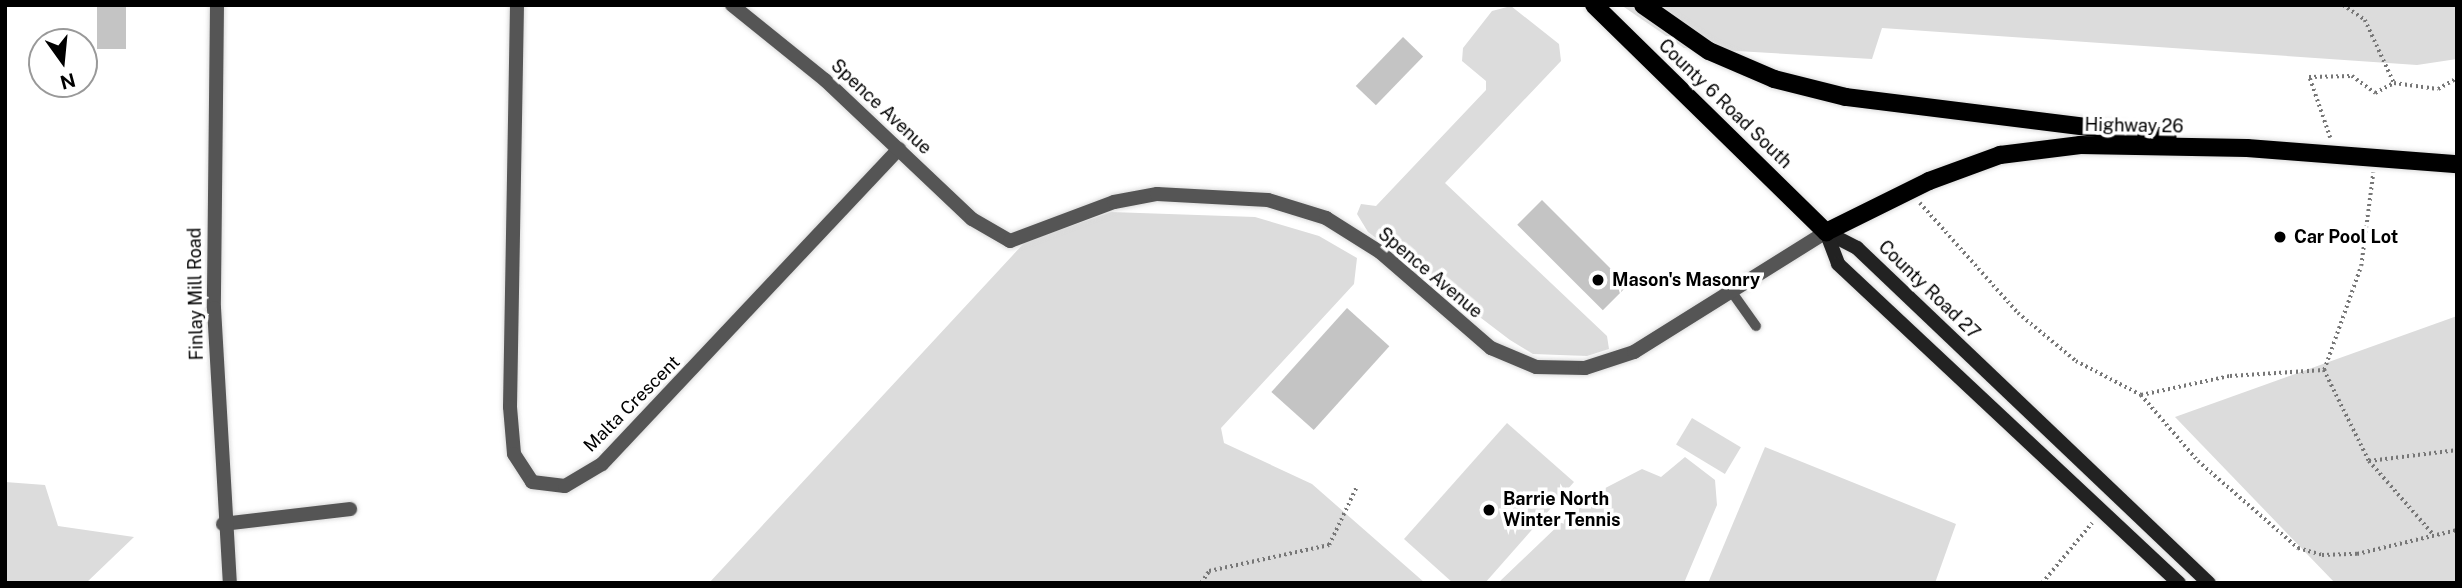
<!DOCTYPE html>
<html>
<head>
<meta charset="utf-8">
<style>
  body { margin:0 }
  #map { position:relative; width:2462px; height:588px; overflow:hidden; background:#fff; font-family:"Public Sans",sans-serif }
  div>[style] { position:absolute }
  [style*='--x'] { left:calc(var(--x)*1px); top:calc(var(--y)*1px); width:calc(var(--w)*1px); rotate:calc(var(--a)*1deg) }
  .green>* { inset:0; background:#dcdcdc; transform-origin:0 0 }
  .building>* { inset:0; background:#c4c4c4; transform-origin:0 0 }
  .path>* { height:3.5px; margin-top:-1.75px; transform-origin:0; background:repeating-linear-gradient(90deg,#777 0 2px,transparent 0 5.5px) }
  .roads { filter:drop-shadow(0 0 2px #dbdbdb) drop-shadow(0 0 2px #dbdbdb) }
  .service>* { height:10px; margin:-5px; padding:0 5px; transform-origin:5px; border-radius:5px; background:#555 }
  .minor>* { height:14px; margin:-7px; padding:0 7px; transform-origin:7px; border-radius:7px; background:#555 }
  .tertiary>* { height:14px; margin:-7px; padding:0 7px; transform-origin:7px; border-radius:7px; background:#555 }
  .secondary>* { height:14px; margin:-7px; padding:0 7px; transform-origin:7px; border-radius:7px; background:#222 }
  .primary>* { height:18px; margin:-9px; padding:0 9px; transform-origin:9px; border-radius:9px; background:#000 }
  .dots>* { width:19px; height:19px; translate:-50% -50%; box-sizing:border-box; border:4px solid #fff; border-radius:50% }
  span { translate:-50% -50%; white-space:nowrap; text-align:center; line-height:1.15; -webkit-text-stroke:7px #fff; paint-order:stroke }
  .street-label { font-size:18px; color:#000 }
  .poi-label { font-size:18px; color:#000; font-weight:700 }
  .left { translate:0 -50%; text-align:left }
  .frame { position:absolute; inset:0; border:7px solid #000; pointer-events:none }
  .north { position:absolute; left:28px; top:28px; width:70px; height:70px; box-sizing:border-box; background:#fff; border:2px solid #999; border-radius:50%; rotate:165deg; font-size:19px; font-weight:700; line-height:28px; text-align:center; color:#000 }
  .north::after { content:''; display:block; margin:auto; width:24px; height:32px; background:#000; clip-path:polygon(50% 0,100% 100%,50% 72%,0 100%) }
</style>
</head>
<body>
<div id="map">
  <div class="green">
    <div style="clip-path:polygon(1621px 5px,2457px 5px,2457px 59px,2417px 65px,1882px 28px,1872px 59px,1684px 48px)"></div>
    <div style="clip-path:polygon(1511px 6px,1559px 44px,1561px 61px,1445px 183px,1607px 336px,1609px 349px,1587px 356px,1533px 354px,1510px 340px,1368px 232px,1357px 214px,1361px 204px,1376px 206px,1486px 90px,1486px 81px,1462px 61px,1463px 48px,1492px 11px)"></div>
    <div style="clip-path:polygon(1111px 212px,1255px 217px,1319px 236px,1357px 258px,1354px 284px,1221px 428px,1224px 443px,1312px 484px,1425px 583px,709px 583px,1025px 242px)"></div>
    <div style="clip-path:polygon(2457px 316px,2457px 583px,2335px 583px,2175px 417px)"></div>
    <div style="left:1692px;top:418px;width:57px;height:31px;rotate:31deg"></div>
    <div style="clip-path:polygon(1507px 423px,1574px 482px,1485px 583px,1453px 583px,1404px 539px)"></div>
    <div style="clip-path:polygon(1765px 447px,1956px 524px,1935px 583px,1708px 583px)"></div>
    <div style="clip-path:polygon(1685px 457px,1715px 480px,1717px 505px,1684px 583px,1498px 583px,1588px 497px,1642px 469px,1661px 477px)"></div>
    <div style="clip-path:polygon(5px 482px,45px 485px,58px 526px,134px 537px,86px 583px,5px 583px)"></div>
  </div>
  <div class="building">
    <div style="left:97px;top:5px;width:29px;height:44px"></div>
    <div style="left:1403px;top:37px;width:28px;height:68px;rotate:44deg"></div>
    <div style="left:1542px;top:200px;width:121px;height:35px;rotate:45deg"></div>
    <div style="left:1347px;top:308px;width:57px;height:113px;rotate:42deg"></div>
  </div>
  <div class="path">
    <div style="--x:2343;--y:5;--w:27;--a:34"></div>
    <div style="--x:2365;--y:20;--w:69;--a:65.3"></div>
    <div style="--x:2330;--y:138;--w:65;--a:-109"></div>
    <div style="--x:2309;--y:77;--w:43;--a:-1.3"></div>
    <div style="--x:2352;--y:76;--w:29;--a:36"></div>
    <div style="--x:2375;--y:93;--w:21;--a:-28"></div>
    <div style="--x:2394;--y:83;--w:44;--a:7.8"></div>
    <div style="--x:2438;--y:89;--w:22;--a:-30"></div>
    <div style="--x:1920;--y:203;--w:147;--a:48.3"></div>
    <div style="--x:2018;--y:313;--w:75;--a:39.6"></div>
    <div style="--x:2076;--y:361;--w:73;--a:27.6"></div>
    <div style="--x:2141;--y:395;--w:87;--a:49.2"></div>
    <div style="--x:2198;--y:461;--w:133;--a:41"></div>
    <div style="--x:2298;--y:548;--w:25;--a:16"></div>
    <div style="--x:2322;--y:555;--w:35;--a:-2"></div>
    <div style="--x:2357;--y:554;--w:103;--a:-13.5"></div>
    <div style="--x:2324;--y:370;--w:102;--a:63.7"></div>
    <div style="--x:2369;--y:461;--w:96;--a:48.8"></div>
    <div style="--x:2141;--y:395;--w:91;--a:-12.1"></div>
    <div style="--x:2230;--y:376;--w:94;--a:-3.7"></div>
    <div style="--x:2324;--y:370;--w:110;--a:-70.4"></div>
    <div style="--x:2361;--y:266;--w:94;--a:-82.6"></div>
    <div style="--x:2369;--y:461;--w:89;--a:-7.1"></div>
    <div style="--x:1201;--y:583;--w:14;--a:-56"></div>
    <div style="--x:1209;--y:571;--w:123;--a:-12.2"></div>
    <div style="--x:1329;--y:545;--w:65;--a:-64.6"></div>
    <div style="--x:2042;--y:583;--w:78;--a:-50.2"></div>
  </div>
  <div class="roads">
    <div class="service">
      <div style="--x:1731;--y:291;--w:43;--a:54.5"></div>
    </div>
    <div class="minor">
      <div style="--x:517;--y:5;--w:402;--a:91"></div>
      <div style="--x:510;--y:407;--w:47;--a:85.1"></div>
      <div style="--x:514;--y:454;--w:33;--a:57"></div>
      <div style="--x:532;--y:482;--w:33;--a:7"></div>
      <div style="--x:565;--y:486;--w:43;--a:-30.7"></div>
      <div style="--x:602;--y:464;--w:433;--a:-46.7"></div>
      <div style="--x:732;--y:5;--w:119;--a:38.9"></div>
      <div style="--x:825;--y:80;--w:202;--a:43.4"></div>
      <div style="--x:972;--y:219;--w:44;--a:30.1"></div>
      <div style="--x:1010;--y:241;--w:111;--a:-20.6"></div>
      <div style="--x:1114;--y:202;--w:44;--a:-10.5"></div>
      <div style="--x:1157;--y:194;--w:111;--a:3.1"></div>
      <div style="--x:1268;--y:200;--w:61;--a:17.2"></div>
      <div style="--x:1326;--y:218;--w:64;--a:32.2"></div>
      <div style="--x:1380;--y:252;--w:147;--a:40.9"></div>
      <div style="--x:1491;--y:348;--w:49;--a:22.9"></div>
      <div style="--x:1536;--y:367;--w:49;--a:1.2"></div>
      <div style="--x:1585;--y:368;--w:52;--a:-18.1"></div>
      <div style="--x:1634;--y:352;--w:226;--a:-32"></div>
      <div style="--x:223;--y:524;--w:128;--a:-6.7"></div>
    </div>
    <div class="tertiary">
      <div style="--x:217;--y:5;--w:303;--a:90.6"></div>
      <div style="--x:214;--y:308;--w:275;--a:86.7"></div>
    </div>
    <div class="secondary">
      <div style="--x:1826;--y:232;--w:35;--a:27"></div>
      <div style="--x:1857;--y:248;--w:486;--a:43.6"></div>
      <div style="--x:1826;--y:232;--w:34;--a:69"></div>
      <div style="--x:1838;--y:264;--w:467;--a:43.1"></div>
    </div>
    <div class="primary">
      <div style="--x:1594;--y:5;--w:325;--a:44.4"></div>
      <div style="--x:1826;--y:232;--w:115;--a:-26.3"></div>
      <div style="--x:1929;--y:181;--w:76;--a:-20.1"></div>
      <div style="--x:2000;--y:155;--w:81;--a:-7.1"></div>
      <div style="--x:2080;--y:145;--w:167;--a:1"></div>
      <div style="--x:2247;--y:148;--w:211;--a:4.4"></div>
      <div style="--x:1643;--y:5;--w:80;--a:34.9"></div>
      <div style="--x:1709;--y:51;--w:71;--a:23.3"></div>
      <div style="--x:1774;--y:79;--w:74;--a:14"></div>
      <div style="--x:1846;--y:97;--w:324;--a:7.1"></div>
    </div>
  </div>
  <div class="dots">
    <div style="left:2280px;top:237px;background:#000"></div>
    <div style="left:1598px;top:280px;background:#000"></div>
    <div style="left:1489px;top:510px;background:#000"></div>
  </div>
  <div class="street-label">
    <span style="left:1725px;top:104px;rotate:44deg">County 6 Road South</span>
    <span style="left:881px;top:107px;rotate:43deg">Spence Avenue</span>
    <span style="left:2134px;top:126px;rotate:1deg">Highway 26</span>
    <span style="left:1430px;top:273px;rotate:40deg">Spence Avenue</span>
    <span style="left:1929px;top:290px;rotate:44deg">County Road 27</span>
    <span style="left:196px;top:294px;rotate:-91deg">Finlay Mill Road</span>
    <span style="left:632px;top:404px;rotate:-45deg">Malta Crescent</span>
  </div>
  <div class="poi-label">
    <span class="left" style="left:2294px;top:237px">Car Pool Lot</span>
    <span class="left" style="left:1612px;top:280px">Mason's Masonry</span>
    <span class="left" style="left:1503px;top:510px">Barrie North<br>Winter Tennis</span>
  </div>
  <div class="frame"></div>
  <div class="north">N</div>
</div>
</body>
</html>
